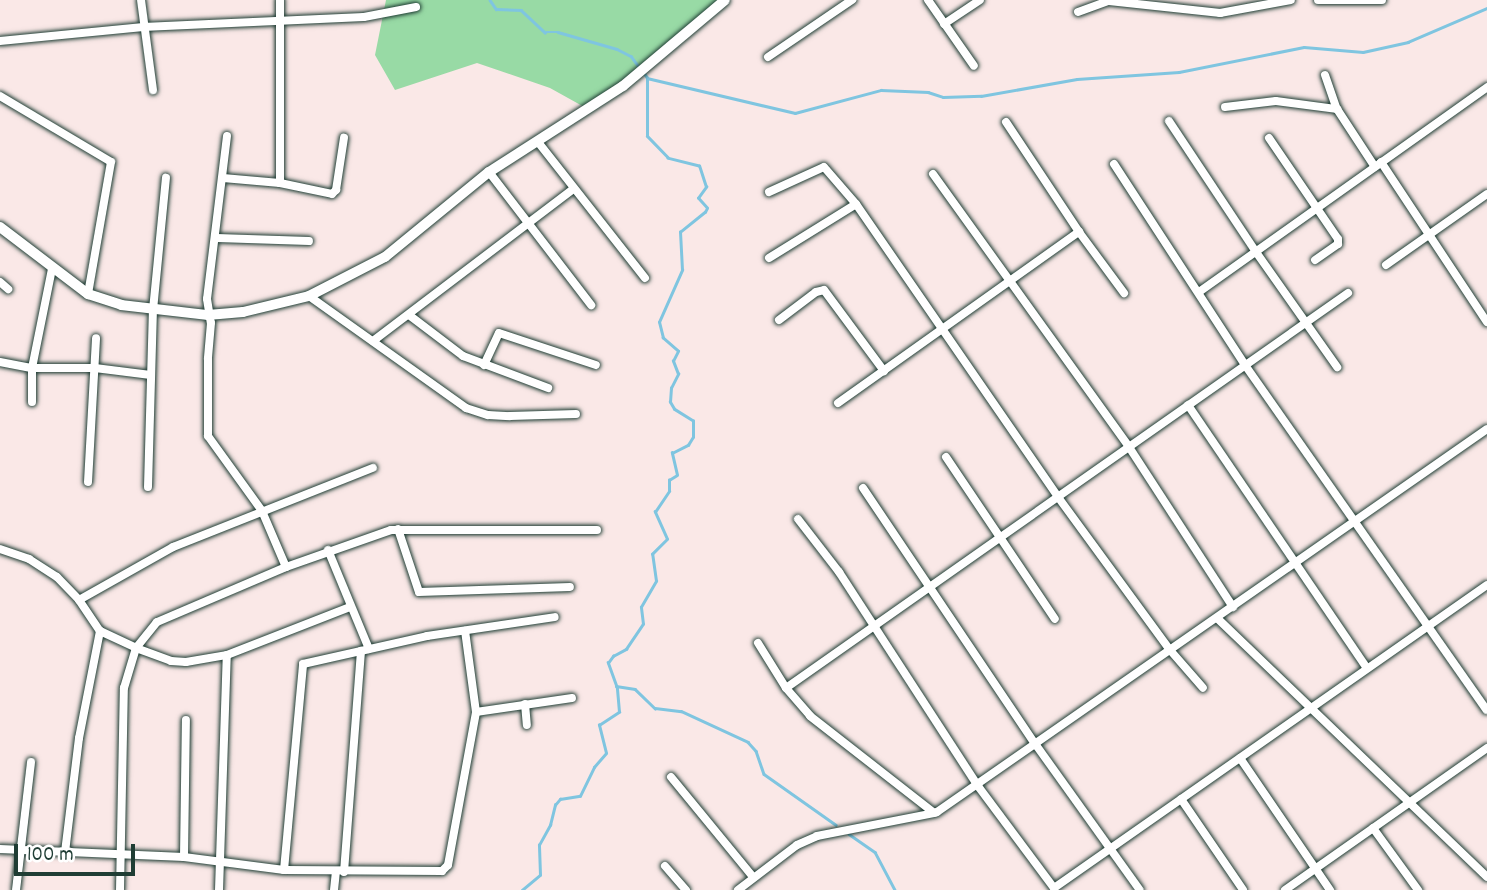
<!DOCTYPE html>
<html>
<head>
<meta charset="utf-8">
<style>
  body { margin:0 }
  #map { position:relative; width:1487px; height:890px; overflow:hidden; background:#fae8e7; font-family:Dekko,sans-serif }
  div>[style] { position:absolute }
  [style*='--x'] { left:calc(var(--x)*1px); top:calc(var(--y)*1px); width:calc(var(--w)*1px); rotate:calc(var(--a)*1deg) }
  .green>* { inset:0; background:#98daa5 }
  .stream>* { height:2.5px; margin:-1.25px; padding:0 1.25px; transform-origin:1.25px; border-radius:1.25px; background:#7fc5e0 }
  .roads { filter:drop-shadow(0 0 2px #1f3d34) drop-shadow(0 0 2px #1f3d34) }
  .street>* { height:8px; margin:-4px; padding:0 4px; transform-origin:4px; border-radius:4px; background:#fff }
  .secondary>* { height:10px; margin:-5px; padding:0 5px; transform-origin:5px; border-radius:5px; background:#fff }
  span { translate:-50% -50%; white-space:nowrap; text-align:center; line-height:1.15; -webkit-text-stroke:5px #fff; paint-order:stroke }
  .scale { position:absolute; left:14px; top:844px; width:121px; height:32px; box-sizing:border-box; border:4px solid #1f3d34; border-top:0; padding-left:9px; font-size:21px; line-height:24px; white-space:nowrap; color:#1f3d34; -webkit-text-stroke:5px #fff; paint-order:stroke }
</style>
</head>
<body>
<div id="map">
  <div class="green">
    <div style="clip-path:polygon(386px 0,718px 0,669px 45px,586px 108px,550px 88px,477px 63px,395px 90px,375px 55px)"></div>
  </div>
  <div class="stream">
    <div style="--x:490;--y:0;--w:11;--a:56"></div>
    <div style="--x:496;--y:9;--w:25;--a:2"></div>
    <div style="--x:521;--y:10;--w:33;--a:43"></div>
    <div style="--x:545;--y:32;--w:13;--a:0"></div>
    <div style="--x:558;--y:32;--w:61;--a:16.1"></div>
    <div style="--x:617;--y:49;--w:16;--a:27"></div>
    <div style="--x:631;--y:56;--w:14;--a:54"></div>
    <div style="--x:647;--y:78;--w:152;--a:13.3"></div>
    <div style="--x:795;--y:113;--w:89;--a:-15"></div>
    <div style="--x:881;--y:90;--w:47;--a:2.4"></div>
    <div style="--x:928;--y:92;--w:16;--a:18"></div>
    <div style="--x:943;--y:97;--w:38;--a:-2"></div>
    <div style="--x:981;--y:96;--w:97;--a:-10"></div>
    <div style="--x:1077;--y:79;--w:102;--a:-3.9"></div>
    <div style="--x:1179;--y:72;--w:127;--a:-11.3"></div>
    <div style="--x:1304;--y:47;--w:59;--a:4.8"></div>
    <div style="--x:1363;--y:52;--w:46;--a:-12.5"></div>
    <div style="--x:1408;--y:42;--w:86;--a:-23.3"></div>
    <div style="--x:616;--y:686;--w:19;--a:9"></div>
    <div style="--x:635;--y:689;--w:28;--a:44"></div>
    <div style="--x:655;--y:708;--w:26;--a:7"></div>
    <div style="--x:681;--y:711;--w:74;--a:24.8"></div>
    <div style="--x:748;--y:742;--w:12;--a:48"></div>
    <div style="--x:756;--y:751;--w:24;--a:71"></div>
    <div style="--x:764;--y:774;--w:88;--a:35.3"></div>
    <div style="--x:849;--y:834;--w:32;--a:35"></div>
    <div style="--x:875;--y:852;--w:43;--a:62.2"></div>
    <div style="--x:522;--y:890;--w:23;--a:-40"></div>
    <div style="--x:540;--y:875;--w:30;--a:-92"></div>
    <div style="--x:539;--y:845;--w:23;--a:-61"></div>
    <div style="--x:550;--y:825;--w:21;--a:-76"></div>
    <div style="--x:555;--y:805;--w:8;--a:-50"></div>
    <div style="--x:560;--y:799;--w:20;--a:-9"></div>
    <div style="--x:580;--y:796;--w:32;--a:-64"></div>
    <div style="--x:594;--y:767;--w:18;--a:-49"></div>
    <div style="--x:606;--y:753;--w:29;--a:-104"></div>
    <div style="--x:599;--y:725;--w:24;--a:-33"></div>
    <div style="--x:619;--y:712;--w:24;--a:-95"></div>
    <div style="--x:617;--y:688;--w:27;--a:-110"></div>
    <div style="--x:608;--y:663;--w:9;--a:-54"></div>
    <div style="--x:613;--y:656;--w:15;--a:-28"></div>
    <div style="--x:626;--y:649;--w:30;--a:-56"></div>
    <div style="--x:643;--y:624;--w:17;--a:-97"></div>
    <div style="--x:641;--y:607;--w:30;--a:-60"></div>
    <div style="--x:656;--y:581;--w:27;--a:-98"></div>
    <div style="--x:652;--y:554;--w:21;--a:-45"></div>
    <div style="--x:667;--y:539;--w:30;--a:-114"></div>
    <div style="--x:655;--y:512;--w:25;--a:-56"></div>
    <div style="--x:669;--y:491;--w:11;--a:-90"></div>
    <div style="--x:669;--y:480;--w:9;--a:-32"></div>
    <div style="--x:677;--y:475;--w:23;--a:-103"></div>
    <div style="--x:672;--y:453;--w:18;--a:-27"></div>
    <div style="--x:688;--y:445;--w:9;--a:-58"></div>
    <div style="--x:693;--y:437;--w:16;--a:-90"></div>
    <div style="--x:693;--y:421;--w:22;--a:-148"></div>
    <div style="--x:674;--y:409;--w:8;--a:-120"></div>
    <div style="--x:670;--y:402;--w:14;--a:-86"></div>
    <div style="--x:671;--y:388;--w:16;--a:-63"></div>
    <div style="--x:678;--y:374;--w:14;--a:-111"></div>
    <div style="--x:673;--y:361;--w:11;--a:-63"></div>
    <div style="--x:678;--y:351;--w:20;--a:-139"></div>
    <div style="--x:663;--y:338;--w:16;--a:-104"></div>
    <div style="--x:659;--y:322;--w:57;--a:-66.1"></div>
    <div style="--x:682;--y:270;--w:38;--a:-93"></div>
    <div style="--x:680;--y:232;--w:32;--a:-39"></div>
    <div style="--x:705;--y:212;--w:4;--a:-63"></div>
    <div style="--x:707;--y:208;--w:13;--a:-132"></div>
    <div style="--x:698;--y:198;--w:14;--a:-54"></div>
    <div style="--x:706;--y:187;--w:22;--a:-108"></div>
    <div style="--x:699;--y:166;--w:32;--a:-166"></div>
    <div style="--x:668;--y:158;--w:30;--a:-134"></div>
    <div style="--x:647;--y:136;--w:58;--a:-90"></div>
    <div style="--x:647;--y:78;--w:7;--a:-124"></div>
  </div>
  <div class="roads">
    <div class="street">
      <div style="--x:141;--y:0;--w:91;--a:82.4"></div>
      <div style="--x:280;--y:0;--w:183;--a:90"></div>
      <div style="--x:928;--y:0;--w:80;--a:55.1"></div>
      <div style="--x:1318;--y:0;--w:64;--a:0"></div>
      <div style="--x:1109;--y:1;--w:112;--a:6.2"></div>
      <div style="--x:1220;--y:13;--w:72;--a:-10.4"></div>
      <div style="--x:1078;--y:12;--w:35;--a:-20"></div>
      <div style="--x:944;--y:24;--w:43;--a:-33.7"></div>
      <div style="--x:0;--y:41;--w:144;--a:-5.6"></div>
      <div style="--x:143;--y:27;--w:221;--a:-2.6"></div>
      <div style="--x:364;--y:17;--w:53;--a:-10.9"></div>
      <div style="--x:768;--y:57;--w:102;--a:-34.2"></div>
      <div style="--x:1325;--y:75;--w:36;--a:71"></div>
      <div style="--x:1337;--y:109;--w:69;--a:56.8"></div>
      <div style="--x:0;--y:96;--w:129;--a:30.7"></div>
      <div style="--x:111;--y:162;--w:134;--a:99.9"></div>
      <div style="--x:1225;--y:107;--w:51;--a:-6.7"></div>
      <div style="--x:1276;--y:101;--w:62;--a:7.5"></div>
      <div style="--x:1169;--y:121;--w:157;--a:56.4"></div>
      <div style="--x:1256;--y:252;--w:141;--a:54.8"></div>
      <div style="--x:1006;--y:122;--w:132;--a:56.4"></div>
      <div style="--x:1079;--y:232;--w:76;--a:53.6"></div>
      <div style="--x:227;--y:136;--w:164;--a:97"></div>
      <div style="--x:207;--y:299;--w:24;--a:81"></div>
      <div style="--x:211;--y:323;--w:36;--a:95"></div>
      <div style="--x:208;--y:359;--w:77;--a:90"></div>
      <div style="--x:208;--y:436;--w:92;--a:54.2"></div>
      <div style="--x:262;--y:511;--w:61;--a:66.8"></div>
      <div style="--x:1269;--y:138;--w:122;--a:55.7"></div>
      <div style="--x:1338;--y:239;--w:5;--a:90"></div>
      <div style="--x:1338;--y:244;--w:28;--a:145"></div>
      <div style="--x:538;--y:142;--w:173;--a:51.8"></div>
      <div style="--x:1381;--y:162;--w:192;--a:56.5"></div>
      <div style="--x:1114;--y:164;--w:240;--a:56.9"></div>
      <div style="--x:1245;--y:365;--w:421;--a:55"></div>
      <div style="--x:489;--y:172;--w:168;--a:52.5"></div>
      <div style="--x:933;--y:174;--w:336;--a:54.3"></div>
      <div style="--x:1129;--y:447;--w:191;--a:57"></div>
      <div style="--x:223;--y:178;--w:57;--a:5"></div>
      <div style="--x:280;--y:183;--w:53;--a:11.9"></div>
      <div style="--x:332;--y:194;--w:6;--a:-45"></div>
      <div style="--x:336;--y:190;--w:53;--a:-81.3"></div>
      <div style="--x:769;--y:192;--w:60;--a:-24.4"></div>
      <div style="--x:824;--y:167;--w:49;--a:49.1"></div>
      <div style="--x:217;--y:238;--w:92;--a:1.9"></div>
      <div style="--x:769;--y:258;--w:102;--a:-31.8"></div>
      <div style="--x:856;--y:204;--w:356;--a:55.4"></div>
      <div style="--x:1058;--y:497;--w:190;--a:53.8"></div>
      <div style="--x:1170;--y:650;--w:50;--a:49"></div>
      <div style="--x:1386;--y:265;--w:123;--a:-35.1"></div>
      <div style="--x:0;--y:282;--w:11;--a:41"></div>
      <div style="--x:1199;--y:292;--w:354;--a:-35.4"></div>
      <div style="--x:309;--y:296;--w:193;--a:35.5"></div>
      <div style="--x:466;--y:408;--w:23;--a:18"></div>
      <div style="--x:488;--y:415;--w:22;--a:3"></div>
      <div style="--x:510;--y:416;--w:66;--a:-1.7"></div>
      <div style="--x:409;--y:315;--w:68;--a:37.2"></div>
      <div style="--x:463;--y:356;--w:91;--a:20.6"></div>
      <div style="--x:779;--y:320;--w:46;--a:-37.1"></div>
      <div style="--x:816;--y:292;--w:8;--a:-14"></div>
      <div style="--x:824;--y:290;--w:101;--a:53.5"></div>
      <div style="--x:373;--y:341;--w:251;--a:-37.2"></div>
      <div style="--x:0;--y:362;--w:33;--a:11"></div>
      <div style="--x:32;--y:368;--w:63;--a:0"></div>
      <div style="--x:95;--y:368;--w:56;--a:7.1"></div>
      <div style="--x:484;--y:365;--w:35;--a:-65"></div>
      <div style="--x:499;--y:333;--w:102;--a:18.3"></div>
      <div style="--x:32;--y:402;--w:34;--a:-90"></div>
      <div style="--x:32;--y:368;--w:101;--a:-78.6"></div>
      <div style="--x:838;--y:403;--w:296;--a:-35.4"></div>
      <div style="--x:1188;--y:405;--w:318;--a:55.8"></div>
      <div style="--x:946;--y:457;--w:195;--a:56.1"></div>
      <div style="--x:88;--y:482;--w:144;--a:-86.8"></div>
      <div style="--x:148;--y:487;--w:177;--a:-88.4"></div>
      <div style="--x:153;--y:310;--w:133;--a:-84.4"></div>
      <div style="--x:863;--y:488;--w:310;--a:56.1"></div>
      <div style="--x:1036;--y:745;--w:178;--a:54.4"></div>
      <div style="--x:798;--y:519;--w:67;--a:52.3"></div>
      <div style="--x:839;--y:572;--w:255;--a:57"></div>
      <div style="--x:978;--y:786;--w:127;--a:53.3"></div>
      <div style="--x:1054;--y:888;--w:528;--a:-34.98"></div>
      <div style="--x:398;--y:529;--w:66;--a:71.6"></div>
      <div style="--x:419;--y:592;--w:151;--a:-1.9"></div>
      <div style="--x:0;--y:549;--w:31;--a:19"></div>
      <div style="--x:29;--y:559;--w:33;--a:33"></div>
      <div style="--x:57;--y:577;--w:32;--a:46"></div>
      <div style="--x:79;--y:600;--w:37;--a:56"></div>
      <div style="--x:100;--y:631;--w:109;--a:101.1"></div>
      <div style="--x:79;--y:738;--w:115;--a:97"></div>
      <div style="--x:328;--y:550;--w:107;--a:67.5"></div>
      <div style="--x:79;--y:600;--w:108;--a:-29.4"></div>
      <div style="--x:173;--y:547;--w:215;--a:-21.6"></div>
      <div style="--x:1217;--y:618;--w:374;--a:43.8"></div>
      <div style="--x:100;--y:631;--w:40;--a:25"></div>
      <div style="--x:136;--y:648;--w:37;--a:20"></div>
      <div style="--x:171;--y:661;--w:15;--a:4"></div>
      <div style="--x:186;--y:662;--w:42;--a:-9.7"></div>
      <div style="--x:227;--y:655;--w:132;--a:-21.3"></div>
      <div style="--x:758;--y:643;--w:53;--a:58.1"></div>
      <div style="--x:786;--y:688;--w:37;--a:49"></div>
      <div style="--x:810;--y:716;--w:157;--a:38"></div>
      <div style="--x:934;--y:813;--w:3;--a:-18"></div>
      <div style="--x:937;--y:812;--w:670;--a:-34.85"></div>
      <div style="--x:786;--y:688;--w:687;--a:-35.1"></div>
      <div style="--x:525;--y:704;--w:21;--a:85"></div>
      <div style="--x:476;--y:712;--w:97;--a:-8.3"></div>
      <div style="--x:1240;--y:758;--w:160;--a:55.7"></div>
      <div style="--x:671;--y:777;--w:129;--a:50.6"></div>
      <div style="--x:1181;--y:799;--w:110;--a:55.7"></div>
      <div style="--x:1373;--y:828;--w:77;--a:54"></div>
      <div style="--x:0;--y:849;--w:184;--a:2.5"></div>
      <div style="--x:184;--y:857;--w:101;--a:7.4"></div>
      <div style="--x:284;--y:870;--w:158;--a:0.4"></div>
      <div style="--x:442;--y:871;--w:8;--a:-45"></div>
      <div style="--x:448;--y:865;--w:156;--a:-79.6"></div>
      <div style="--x:476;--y:712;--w:82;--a:-97.7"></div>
      <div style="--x:184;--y:857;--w:137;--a:-89.2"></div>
      <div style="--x:665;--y:866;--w:32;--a:49"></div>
      <div style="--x:284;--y:870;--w:207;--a:-84.7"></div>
      <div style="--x:303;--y:664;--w:127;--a:-12.7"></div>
      <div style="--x:427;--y:636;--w:129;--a:-8.4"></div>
      <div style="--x:344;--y:872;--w:222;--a:-85.6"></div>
      <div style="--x:16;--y:890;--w:129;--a:-83.3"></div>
      <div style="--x:120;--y:890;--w:202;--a:-88.9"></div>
      <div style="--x:124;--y:688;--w:42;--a:-73.3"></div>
      <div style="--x:136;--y:648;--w:33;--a:-51"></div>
      <div style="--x:157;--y:622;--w:140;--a:-23.1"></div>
      <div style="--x:286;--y:567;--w:111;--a:-19.4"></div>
      <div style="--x:391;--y:530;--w:206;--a:0"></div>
      <div style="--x:219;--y:890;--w:235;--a:-88.1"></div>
      <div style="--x:334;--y:890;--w:18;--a:-84"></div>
      <div style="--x:738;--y:890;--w:74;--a:-37.3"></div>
      <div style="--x:797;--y:845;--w:22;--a:-24"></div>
      <div style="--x:817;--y:836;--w:119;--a:-11.1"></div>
      <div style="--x:1285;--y:890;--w:247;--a:-35.1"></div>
    </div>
    <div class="secondary">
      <div style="--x:0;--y:227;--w:111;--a:37.3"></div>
      <div style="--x:88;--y:294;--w:35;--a:18"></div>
      <div style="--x:121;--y:305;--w:88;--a:6.6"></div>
      <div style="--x:208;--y:315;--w:35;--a:-5"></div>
      <div style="--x:243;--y:312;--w:68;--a:-13.6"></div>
      <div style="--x:309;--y:296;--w:85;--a:-27.2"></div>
      <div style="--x:385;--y:257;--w:134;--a:-39.3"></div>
      <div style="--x:489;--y:172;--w:159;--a:-32.7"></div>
      <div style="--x:623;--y:86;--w:133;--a:-40.1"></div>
    </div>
  </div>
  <div class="scale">100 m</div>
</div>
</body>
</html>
